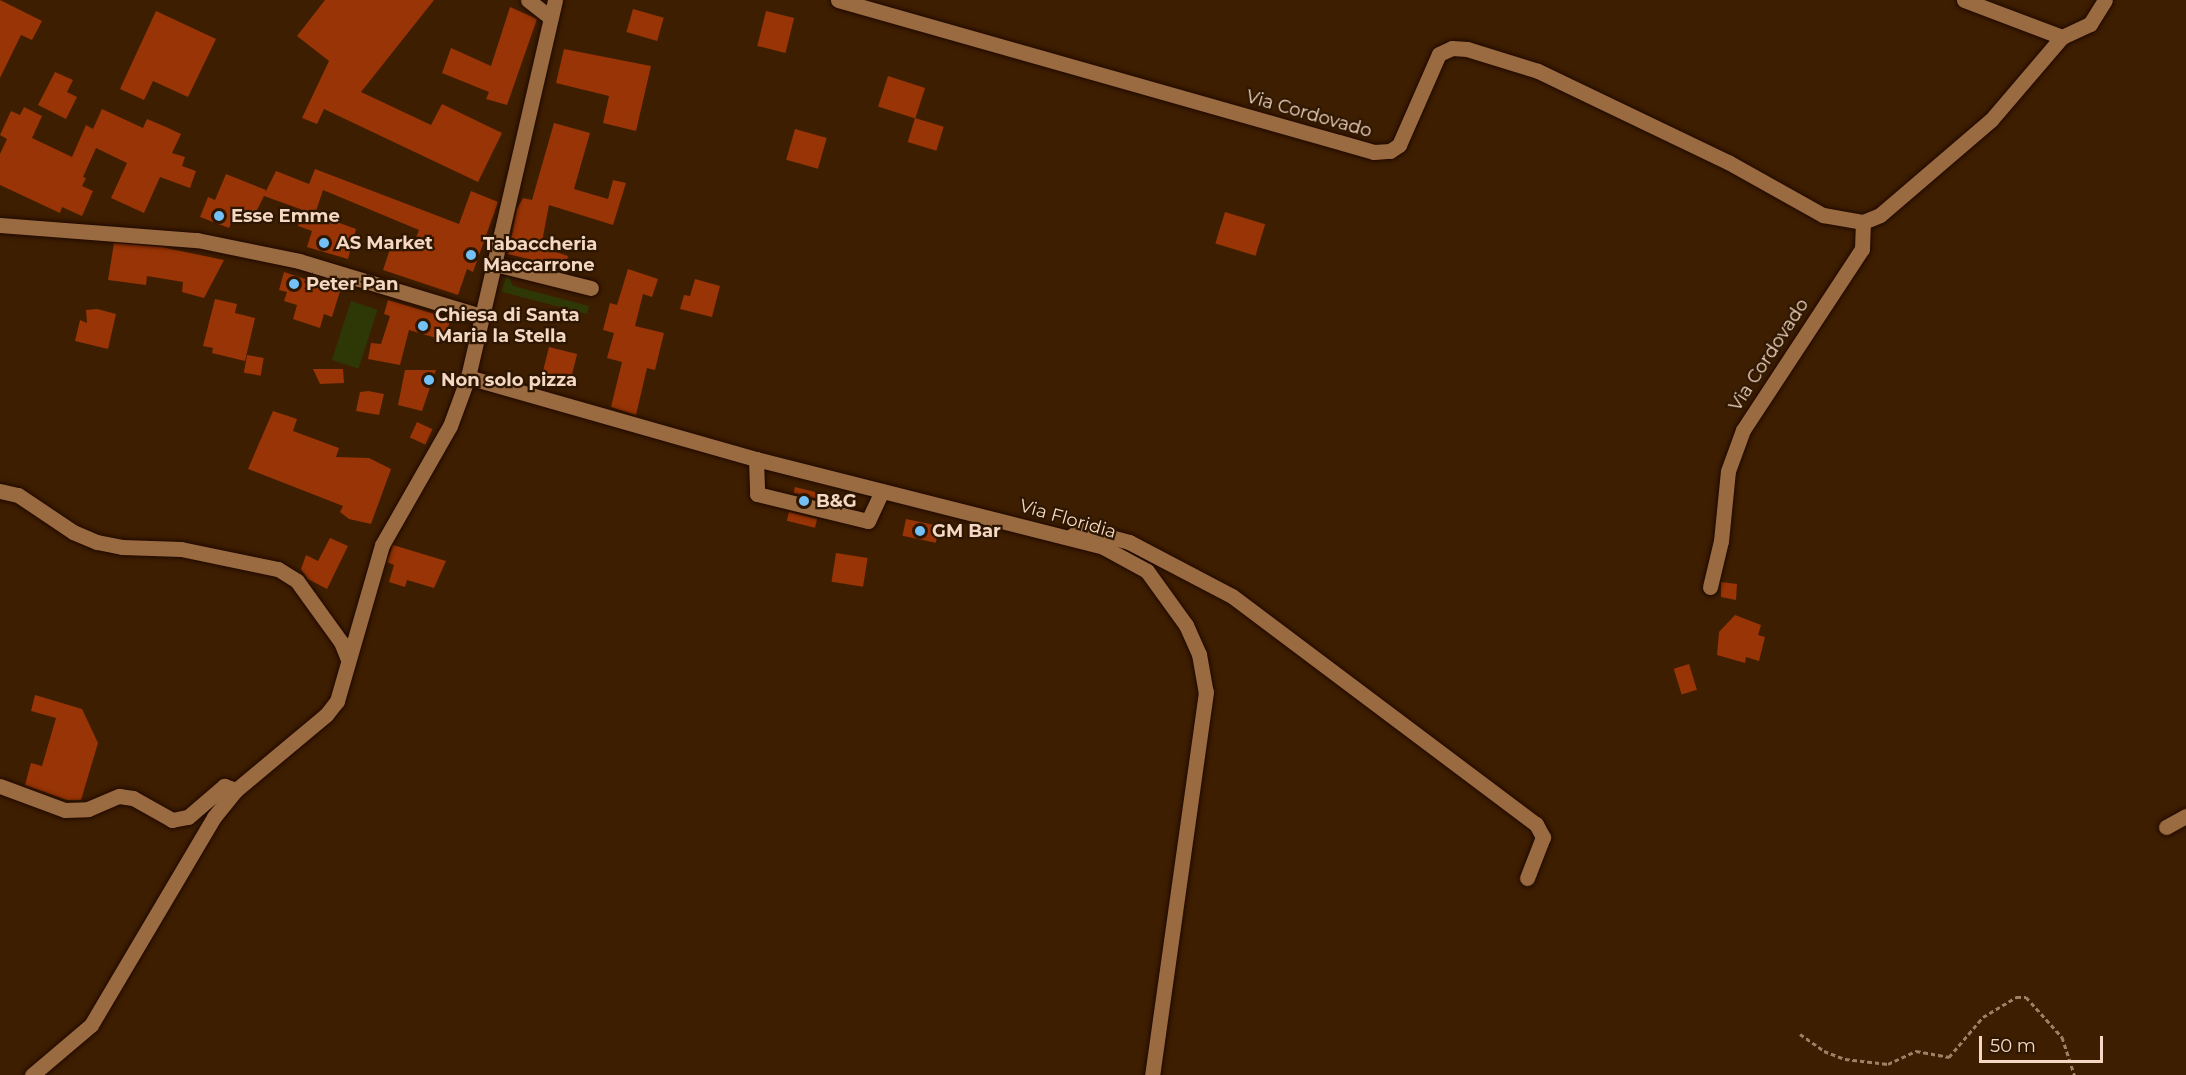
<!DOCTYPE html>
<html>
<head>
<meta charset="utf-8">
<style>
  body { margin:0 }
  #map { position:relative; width:2186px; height:1075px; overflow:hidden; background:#3e1e00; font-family:Montserrat,sans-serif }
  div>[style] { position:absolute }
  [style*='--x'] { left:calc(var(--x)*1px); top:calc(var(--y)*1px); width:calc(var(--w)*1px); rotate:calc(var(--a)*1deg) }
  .green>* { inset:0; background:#2e3807; transform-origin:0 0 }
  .building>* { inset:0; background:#983405; transform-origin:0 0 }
  .path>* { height:3px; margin-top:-1.5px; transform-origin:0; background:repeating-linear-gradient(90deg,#9e8067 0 4.5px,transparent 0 7.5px) }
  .roads { filter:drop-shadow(0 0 2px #1f0900) drop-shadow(0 0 2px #1f0900) }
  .minor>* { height:15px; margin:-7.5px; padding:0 7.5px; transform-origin:7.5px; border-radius:7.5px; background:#9a6a41 }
  .dots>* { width:16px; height:16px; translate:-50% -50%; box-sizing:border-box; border:3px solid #2e1702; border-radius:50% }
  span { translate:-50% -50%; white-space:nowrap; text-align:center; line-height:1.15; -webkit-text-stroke:4.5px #2e1702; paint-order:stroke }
  .street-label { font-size:18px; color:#f4d8c3 }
  .poi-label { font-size:18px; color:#f4d8c3; font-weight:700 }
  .left { translate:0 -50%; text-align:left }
  .scale { position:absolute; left:1979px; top:1036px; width:124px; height:27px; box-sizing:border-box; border:3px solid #f4d8c3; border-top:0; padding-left:8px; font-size:18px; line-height:21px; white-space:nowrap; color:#f4d8c3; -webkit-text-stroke:4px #2e1702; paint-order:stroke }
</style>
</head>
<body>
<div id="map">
  <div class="green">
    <div style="clip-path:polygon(507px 272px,513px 286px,589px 306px,587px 314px,502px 292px)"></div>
    <div style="left:351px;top:301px;width:28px;height:62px;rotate:18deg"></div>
  </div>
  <div class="building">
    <div style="clip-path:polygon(0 0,42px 21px,32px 40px,21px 35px,0 78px)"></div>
    <div style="clip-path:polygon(325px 0,434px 0,361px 92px,431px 125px,442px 104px,502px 133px,478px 182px,324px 109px,317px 124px,302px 118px,329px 61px,297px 36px)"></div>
    <div style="clip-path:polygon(510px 7px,537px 19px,507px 105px,486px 99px,489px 92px,442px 73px,451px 48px,491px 66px)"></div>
    <div style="left:633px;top:9px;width:32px;height:24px;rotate:16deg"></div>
    <div style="clip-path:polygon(156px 11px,216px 39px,188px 97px,153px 81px,144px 100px,120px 89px)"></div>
    <div style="left:766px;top:11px;width:29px;height:36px;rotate:14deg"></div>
    <div style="clip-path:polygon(564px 49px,651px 66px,636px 131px,603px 123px,609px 96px,556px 83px)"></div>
    <div style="clip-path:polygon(55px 72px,73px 80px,67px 92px,77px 97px,66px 119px,38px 105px)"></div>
    <div style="left:888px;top:76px;width:39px;height:32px;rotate:18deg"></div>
    <div style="clip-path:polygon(24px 107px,42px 116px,32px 138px,72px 157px,86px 125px,93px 129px,102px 109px,143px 128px,147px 119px,166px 127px,181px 134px,172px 153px,185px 157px,182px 166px,196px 171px,190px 188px,160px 177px,144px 213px,111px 198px,127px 163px,96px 148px,83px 177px,86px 178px,82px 186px,93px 191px,82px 216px,62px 207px,60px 213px,0 185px,0 154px,7px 139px,0 135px,11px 111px,20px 115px)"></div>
    <div style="left:915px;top:118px;width:30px;height:25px;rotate:17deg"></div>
    <div style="clip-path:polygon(554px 123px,590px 133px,574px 189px,608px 199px,613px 180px,626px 183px,613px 225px,549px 205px,541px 247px,568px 256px,565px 268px,508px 254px,517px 209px,523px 198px,532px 200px)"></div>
    <div style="left:795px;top:129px;width:33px;height:32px;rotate:16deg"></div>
    <div style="clip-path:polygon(315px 169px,459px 224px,471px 191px,498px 202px,473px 272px,467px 269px,458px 295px,383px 270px,392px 243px,411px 250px,419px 230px,323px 190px,315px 214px,356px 229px,348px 259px,307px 247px,312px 231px,298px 226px,303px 210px,264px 196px,254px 216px,237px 209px,229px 228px,200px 217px,208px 197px,215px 200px,226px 174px,266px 190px,265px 193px,276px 171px,309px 184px)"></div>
    <div style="left:1225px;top:212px;width:42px;height:33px;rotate:17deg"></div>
    <div style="clip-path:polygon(114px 243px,161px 247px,224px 260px,204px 298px,182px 292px,183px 282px,147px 276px,146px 285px,108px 280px)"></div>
    <div style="clip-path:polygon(628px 269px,658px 279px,652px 297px,643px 294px,635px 326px,664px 333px,655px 370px,647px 368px,636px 415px,611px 407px,622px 362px,607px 358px,614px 333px,603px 330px,610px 303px,617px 305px)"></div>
    <div style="clip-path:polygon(284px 272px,340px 291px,332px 317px,324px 314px,320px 328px,293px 319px,297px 305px,284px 301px,287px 292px,279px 290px)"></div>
    <div style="clip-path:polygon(695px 279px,720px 286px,712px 317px,680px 309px,684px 295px,690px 296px)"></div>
    <div style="clip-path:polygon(215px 299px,237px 304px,235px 313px,255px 318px,245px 361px,212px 353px,213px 348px,203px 346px)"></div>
    <div style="clip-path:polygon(388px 300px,451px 319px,443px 340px,409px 330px,400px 365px,368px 359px,371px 343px,381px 344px,390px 316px,384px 314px)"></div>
    <div style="clip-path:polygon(97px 309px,116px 314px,108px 349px,75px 341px,80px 320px,87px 323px,86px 310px)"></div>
    <div style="left:549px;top:347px;width:29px;height:27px;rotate:14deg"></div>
    <div style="left:247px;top:355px;width:17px;height:18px;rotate:10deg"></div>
    <div style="clip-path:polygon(313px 369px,343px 369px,344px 383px,320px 384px)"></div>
    <div style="clip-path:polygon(405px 370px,436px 370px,422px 411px,398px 405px)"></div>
    <div style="clip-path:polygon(368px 391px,384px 394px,379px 415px,356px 411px,360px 392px)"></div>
    <div style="clip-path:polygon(273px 411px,297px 419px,293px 431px,339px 448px,336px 457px,369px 458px,391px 469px,371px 524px,349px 519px,340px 512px,343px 506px,248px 469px)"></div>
    <div style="left:417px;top:422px;width:17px;height:17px;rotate:25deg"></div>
    <div style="left:795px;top:487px;width:29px;height:6px;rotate:14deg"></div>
    <div style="left:789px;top:512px;width:29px;height:9px;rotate:14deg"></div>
    <div style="left:906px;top:519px;width:34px;height:17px;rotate:12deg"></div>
    <div style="clip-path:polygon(330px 538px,348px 546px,327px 589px,308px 579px,301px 569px,306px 555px,318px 561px)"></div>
    <div style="clip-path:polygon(393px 545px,446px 561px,434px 588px,407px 580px,405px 587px,389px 582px,394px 565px,387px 562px)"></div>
    <div style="left:836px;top:553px;width:32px;height:29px;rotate:9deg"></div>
    <div style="clip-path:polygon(1721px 582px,1737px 584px,1736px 600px,1721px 597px)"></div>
    <div style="clip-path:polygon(1735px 615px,1761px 625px,1758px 635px,1765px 637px,1759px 661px,1746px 657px,1745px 663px,1717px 655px,1719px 632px)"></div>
    <div style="left:1689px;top:664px;width:27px;height:16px;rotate:73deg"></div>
    <div style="clip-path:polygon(35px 695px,82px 709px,98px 743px,81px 800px,67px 800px,25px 785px,31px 763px,42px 766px,56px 718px,31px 711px)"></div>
  </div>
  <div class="path">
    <div style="--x:1800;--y:1034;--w:29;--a:35"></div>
    <div style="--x:1824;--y:1051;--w:22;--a:21"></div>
    <div style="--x:1845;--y:1059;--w:43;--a:6.6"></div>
    <div style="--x:1888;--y:1064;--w:31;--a:-25"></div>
    <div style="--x:1916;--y:1051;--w:34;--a:10"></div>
    <div style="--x:1949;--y:1057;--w:52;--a:-49.6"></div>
    <div style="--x:1983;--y:1017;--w:39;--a:-31"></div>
    <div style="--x:2016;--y:997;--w:10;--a:0"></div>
    <div style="--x:2026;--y:997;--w:54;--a:48"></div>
    <div style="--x:2062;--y:1037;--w:40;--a:72"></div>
  </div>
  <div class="roads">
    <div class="minor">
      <div style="--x:528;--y:0;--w:28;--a:38"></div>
      <div style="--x:838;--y:0;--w:557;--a:15.83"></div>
      <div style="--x:1374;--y:152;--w:16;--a:-4"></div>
      <div style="--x:1390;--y:151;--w:11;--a:-34"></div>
      <div style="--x:1399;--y:145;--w:99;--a:-66.3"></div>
      <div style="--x:1439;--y:54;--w:14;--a:-25"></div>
      <div style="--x:1452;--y:48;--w:15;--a:4"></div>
      <div style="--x:1467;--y:49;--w:74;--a:17.2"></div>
      <div style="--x:1538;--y:71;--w:211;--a:25.6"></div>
      <div style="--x:1728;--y:162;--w:109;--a:29.2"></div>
      <div style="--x:1823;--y:215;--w:41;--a:9.9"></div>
      <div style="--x:1863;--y:222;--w:18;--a:-22"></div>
      <div style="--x:1880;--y:215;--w:146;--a:-40.6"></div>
      <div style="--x:1991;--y:120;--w:109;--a:-49.5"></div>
      <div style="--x:2062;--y:37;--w:31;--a:-25"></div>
      <div style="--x:2090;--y:24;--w:28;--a:-58"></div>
      <div style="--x:1964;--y:0;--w:105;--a:20.7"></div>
      <div style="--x:0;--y:225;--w:198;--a:4.4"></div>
      <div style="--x:197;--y:240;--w:104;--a:11.6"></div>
      <div style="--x:299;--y:261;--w:190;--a:16.8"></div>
      <div style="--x:491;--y:263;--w:103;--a:14"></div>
      <div style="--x:468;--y:377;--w:299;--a:15.9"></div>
      <div style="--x:756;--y:459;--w:358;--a:14.2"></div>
      <div style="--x:1103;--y:547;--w:50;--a:28.6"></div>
      <div style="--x:1147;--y:571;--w:67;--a:54.2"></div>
      <div style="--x:1186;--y:625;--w:32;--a:66"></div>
      <div style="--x:1199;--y:654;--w:39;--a:80"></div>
      <div style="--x:1206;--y:692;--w:387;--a:98"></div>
      <div style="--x:756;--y:459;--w:35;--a:88"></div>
      <div style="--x:757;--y:494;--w:114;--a:13.7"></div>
      <div style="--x:868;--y:521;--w:33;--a:-65"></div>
      <div style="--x:0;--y:491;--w:18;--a:13"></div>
      <div style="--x:18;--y:495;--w:66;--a:33.9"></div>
      <div style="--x:73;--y:532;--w:26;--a:23"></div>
      <div style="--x:97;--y:542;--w:25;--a:11"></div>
      <div style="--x:122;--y:547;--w:59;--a:1.9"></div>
      <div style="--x:181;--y:549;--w:99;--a:11.7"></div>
      <div style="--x:278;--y:569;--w:22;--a:32"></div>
      <div style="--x:297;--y:581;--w:75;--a:54.2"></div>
      <div style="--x:341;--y:642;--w:18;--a:68"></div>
      <div style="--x:1070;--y:537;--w:14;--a:-36"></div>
      <div style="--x:1081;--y:529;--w:50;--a:15.2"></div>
      <div style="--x:1129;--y:542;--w:116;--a:27.7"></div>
      <div style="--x:1232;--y:596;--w:380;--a:36.9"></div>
      <div style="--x:1536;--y:824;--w:15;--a:62"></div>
      <div style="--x:1543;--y:837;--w:44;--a:111.3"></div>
      <div style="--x:1710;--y:587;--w:47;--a:-76.6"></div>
      <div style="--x:1721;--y:541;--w:70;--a:-84.3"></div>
      <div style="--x:1728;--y:471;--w:44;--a:-69.9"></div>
      <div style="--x:1743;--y:430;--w:217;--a:-56.7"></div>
      <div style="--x:1862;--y:249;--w:27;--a:-88"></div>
      <div style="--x:0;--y:786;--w:69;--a:20.3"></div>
      <div style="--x:65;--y:810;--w:23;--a:-2"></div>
      <div style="--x:88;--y:809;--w:34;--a:-23"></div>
      <div style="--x:119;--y:796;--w:14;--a:8"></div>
      <div style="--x:133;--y:798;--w:45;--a:29.4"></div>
      <div style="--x:172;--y:820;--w:16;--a:-11"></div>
      <div style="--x:188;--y:817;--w:48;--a:-40.7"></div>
      <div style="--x:224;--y:786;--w:13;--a:18"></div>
      <div style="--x:2166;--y:827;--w:23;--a:-29"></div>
      <div style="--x:32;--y:1075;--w:77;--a:-40.3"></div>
      <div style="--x:91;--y:1025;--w:242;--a:-59.4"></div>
      <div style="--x:214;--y:817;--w:35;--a:-51"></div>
      <div style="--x:236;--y:790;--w:117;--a:-39.8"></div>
      <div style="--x:326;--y:715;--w:18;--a:-52"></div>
      <div style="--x:337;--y:701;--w:162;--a:-73.9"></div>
      <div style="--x:382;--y:545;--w:137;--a:-60.3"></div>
      <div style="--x:450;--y:426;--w:52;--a:-69.8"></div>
      <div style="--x:468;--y:377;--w:387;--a:-77"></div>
    </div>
  </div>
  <div class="dots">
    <div style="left:219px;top:216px;background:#73c1f6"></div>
    <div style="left:324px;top:243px;background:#73c1f6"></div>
    <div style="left:471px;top:255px;background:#73c1f6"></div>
    <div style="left:294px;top:284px;background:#73c1f6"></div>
    <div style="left:423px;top:326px;background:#73c1f6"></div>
    <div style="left:429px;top:380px;background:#73c1f6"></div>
    <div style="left:804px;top:501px;background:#73c1f6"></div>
    <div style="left:920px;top:531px;background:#73c1f6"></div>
  </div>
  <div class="street-label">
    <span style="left:1309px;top:114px;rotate:16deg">Via Cordovado</span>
    <span style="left:1769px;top:355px;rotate:-57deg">Via Cordovado</span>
    <span style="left:1068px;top:519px;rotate:16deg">Via Floridia</span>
  </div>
  <div class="poi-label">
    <span class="left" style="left:231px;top:216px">Esse Emme</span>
    <span class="left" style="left:336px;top:243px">AS Market</span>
    <span class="left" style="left:483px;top:255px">Tabaccheria<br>Maccarrone</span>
    <span class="left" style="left:306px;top:284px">Peter Pan</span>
    <span class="left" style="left:435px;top:326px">Chiesa di Santa<br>Maria la Stella</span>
    <span class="left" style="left:441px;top:380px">Non solo pizza</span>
    <span class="left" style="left:816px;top:501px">B&amp;G</span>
    <span class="left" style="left:932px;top:531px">GM Bar</span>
  </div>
  <div class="scale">50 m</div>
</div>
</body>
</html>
